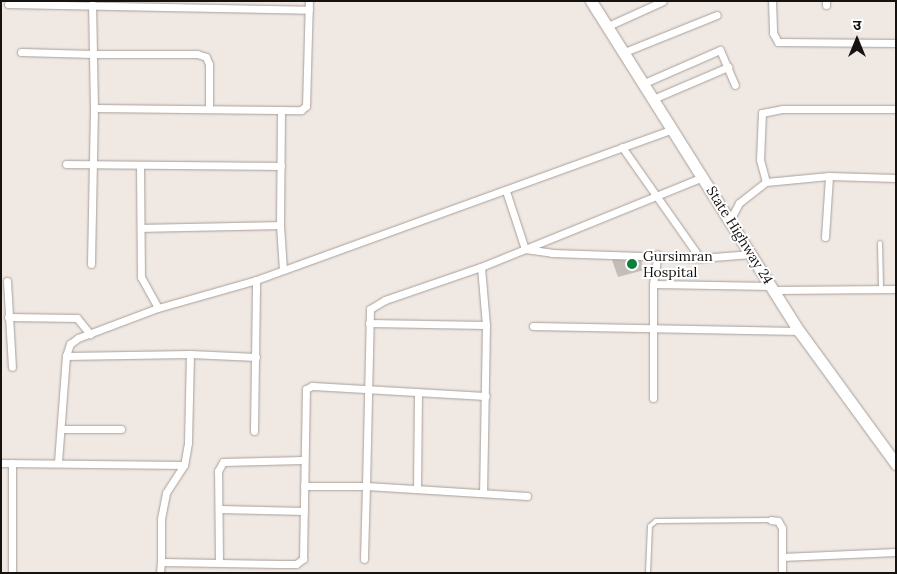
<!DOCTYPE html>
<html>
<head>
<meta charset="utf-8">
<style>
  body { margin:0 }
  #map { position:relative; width:897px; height:574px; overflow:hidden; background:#f0e8e2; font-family:Lora,"Noto Sans Devanagari",serif }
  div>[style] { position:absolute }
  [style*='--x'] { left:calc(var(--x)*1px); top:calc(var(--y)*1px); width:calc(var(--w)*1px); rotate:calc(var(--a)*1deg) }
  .building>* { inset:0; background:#c5bcb7 }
  .roads { filter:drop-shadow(0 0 1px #a79f9a) drop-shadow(0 0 1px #a79f9a) }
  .service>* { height:4px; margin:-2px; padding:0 2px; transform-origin:2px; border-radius:2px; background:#fff }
  .minor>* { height:7px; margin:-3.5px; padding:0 3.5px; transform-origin:3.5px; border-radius:3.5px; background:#fff }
  .primary>* { height:11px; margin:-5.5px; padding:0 5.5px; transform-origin:5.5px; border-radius:5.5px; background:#fff }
  .dots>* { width:14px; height:14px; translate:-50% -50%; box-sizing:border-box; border:2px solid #fff; border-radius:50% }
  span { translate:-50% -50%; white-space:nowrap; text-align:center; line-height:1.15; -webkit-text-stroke:4px #fff; paint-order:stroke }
  .street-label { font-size:14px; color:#151210 }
  .poi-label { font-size:14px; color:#151210 }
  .left { translate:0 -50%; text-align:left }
  .frame { position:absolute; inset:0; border:2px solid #151210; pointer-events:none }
  .north { position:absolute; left:832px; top:15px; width:50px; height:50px; -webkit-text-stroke:4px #fff; paint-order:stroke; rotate:0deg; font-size:14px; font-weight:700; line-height:20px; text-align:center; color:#151210 }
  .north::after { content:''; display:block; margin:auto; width:18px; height:22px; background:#151210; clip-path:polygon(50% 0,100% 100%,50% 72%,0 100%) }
</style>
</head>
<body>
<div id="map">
  <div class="building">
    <div style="clip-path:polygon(622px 256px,640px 257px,644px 270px,618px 277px,612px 260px)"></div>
  </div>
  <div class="roads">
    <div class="service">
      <div style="--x:880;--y:243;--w:45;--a:88.7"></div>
      <div style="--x:648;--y:573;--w:47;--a:-87.6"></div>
      <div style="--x:650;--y:526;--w:8;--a:-40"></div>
      <div style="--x:656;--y:521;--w:115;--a:-0.5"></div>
    </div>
    <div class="minor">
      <div style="--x:772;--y:1;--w:32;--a:88"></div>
      <div style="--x:773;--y:33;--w:10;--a:61"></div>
      <div style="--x:778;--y:42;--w:118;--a:0.5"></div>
      <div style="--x:8;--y:4;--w:301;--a:1.1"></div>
      <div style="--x:826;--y:5;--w:4;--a:-90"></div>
      <div style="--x:608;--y:26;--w:60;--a:-24.4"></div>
      <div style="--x:21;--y:52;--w:72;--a:1.6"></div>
      <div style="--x:93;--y:54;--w:50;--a:-91.1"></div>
      <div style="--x:622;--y:53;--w:102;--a:-21.8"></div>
      <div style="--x:642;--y:84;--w:85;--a:-23.6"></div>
      <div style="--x:720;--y:50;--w:38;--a:67"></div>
      <div style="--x:653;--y:99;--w:82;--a:-23.1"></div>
      <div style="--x:94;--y:108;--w:54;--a:-91.1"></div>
      <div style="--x:93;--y:54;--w:104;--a:0"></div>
      <div style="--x:197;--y:54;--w:9;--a:18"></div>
      <div style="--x:206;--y:57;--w:8;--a:67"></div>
      <div style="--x:209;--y:64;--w:45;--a:90"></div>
      <div style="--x:281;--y:111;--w:114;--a:90.5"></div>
      <div style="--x:280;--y:225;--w:45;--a:86.2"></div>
      <div style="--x:622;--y:147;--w:136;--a:54.9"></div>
      <div style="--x:66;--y:164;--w:215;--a:0.5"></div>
      <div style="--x:140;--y:166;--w:111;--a:89.5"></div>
      <div style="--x:141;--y:277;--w:35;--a:61"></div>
      <div style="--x:766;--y:182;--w:23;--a:-105"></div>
      <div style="--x:760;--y:160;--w:47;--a:-87.6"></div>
      <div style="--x:762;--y:113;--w:20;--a:-11"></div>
      <div style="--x:782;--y:109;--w:114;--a:0"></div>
      <div style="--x:506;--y:191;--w:61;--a:71.9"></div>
      <div style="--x:525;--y:249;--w:27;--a:8"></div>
      <div style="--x:552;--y:253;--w:148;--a:1.9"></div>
      <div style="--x:700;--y:258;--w:52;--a:-4.4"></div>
      <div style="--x:730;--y:220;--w:19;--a:-62"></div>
      <div style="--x:739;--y:203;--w:34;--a:-38"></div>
      <div style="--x:766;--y:182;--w:63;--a:-5.4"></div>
      <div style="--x:829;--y:176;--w:67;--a:1.7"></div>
      <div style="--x:141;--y:228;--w:139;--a:-1.2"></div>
      <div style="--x:825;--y:237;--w:61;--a:-86.2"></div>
      <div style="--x:91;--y:264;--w:156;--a:-88.9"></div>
      <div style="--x:94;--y:108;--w:207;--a:0.6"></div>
      <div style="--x:301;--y:110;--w:6;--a:-39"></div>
      <div style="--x:306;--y:106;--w:105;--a:-88.4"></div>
      <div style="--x:481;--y:267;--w:58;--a:85.1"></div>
      <div style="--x:486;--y:325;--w:168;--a:91"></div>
      <div style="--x:7;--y:281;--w:86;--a:86.7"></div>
      <div style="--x:653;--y:284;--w:119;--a:1"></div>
      <div style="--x:774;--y:290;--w:122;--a:-0.5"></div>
      <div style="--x:8;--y:317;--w:69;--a:0.8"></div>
      <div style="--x:77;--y:318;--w:21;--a:51"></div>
      <div style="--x:369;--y:323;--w:117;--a:1"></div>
      <div style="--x:533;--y:326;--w:266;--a:1.1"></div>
      <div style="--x:190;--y:354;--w:89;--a:91.3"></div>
      <div style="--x:188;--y:443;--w:22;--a:100"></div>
      <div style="--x:184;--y:465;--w:33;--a:123"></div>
      <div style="--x:166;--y:493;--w:26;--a:101"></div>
      <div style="--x:161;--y:519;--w:43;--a:90"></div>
      <div style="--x:161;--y:562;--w:118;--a:1"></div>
      <div style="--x:279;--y:564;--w:17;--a:0"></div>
      <div style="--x:296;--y:564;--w:9;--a:-36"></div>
      <div style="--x:303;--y:559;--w:170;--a:-89"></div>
      <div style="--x:306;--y:389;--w:7;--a:-27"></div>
      <div style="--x:312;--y:386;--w:174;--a:3.3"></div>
      <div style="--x:66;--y:356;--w:124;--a:-0.9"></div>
      <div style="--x:190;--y:354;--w:66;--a:2.6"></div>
      <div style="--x:653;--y:398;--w:114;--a:-90"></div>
      <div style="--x:653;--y:284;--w:30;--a:-81"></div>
      <div style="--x:62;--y:429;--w:59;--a:0"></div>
      <div style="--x:254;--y:431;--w:151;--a:-89.2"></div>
      <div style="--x:58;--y:462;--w:106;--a:-85.7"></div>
      <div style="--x:66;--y:356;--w:13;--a:-72"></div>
      <div style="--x:70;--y:344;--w:10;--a:-37"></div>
      <div style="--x:78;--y:338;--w:85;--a:-20.6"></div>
      <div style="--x:158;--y:308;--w:102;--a:-15.9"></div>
      <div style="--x:256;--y:280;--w:443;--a:-19.9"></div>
      <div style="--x:1;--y:463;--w:183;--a:0.6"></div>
      <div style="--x:304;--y:486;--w:62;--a:0"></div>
      <div style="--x:366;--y:486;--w:73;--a:91.6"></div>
      <div style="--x:417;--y:489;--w:96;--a:-89.4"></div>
      <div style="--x:527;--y:496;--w:161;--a:-176.4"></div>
      <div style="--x:366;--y:486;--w:177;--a:-88.7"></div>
      <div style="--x:370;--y:309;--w:17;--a:-31"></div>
      <div style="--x:385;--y:300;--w:102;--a:-19"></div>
      <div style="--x:481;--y:267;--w:240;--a:-22.1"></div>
      <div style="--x:219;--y:509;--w:85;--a:1.3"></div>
      <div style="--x:771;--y:520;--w:7;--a:8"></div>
      <div style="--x:778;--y:521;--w:8;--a:60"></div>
      <div style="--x:782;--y:528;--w:45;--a:90"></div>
      <div style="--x:782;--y:557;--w:114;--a:-2.5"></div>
      <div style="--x:219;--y:561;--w:90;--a:-90.6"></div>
      <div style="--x:218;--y:471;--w:10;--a:-61"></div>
      <div style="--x:223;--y:462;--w:80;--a:-1.4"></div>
      <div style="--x:12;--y:573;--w:110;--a:-90"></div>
      <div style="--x:160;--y:573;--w:11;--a:-85"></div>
    </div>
    <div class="primary">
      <div style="--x:591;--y:1;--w:390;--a:57.8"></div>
      <div style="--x:799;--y:331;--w:165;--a:53.9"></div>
    </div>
  </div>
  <div class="dots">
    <div style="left:632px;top:264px;background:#09813a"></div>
  </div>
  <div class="street-label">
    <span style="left:740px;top:235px;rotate:58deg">State Highway 24</span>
  </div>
  <div class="poi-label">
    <span class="left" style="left:643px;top:264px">Gursimran<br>Hospital</span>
  </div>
  <div class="frame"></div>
  <div class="north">उ</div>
</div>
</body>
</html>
